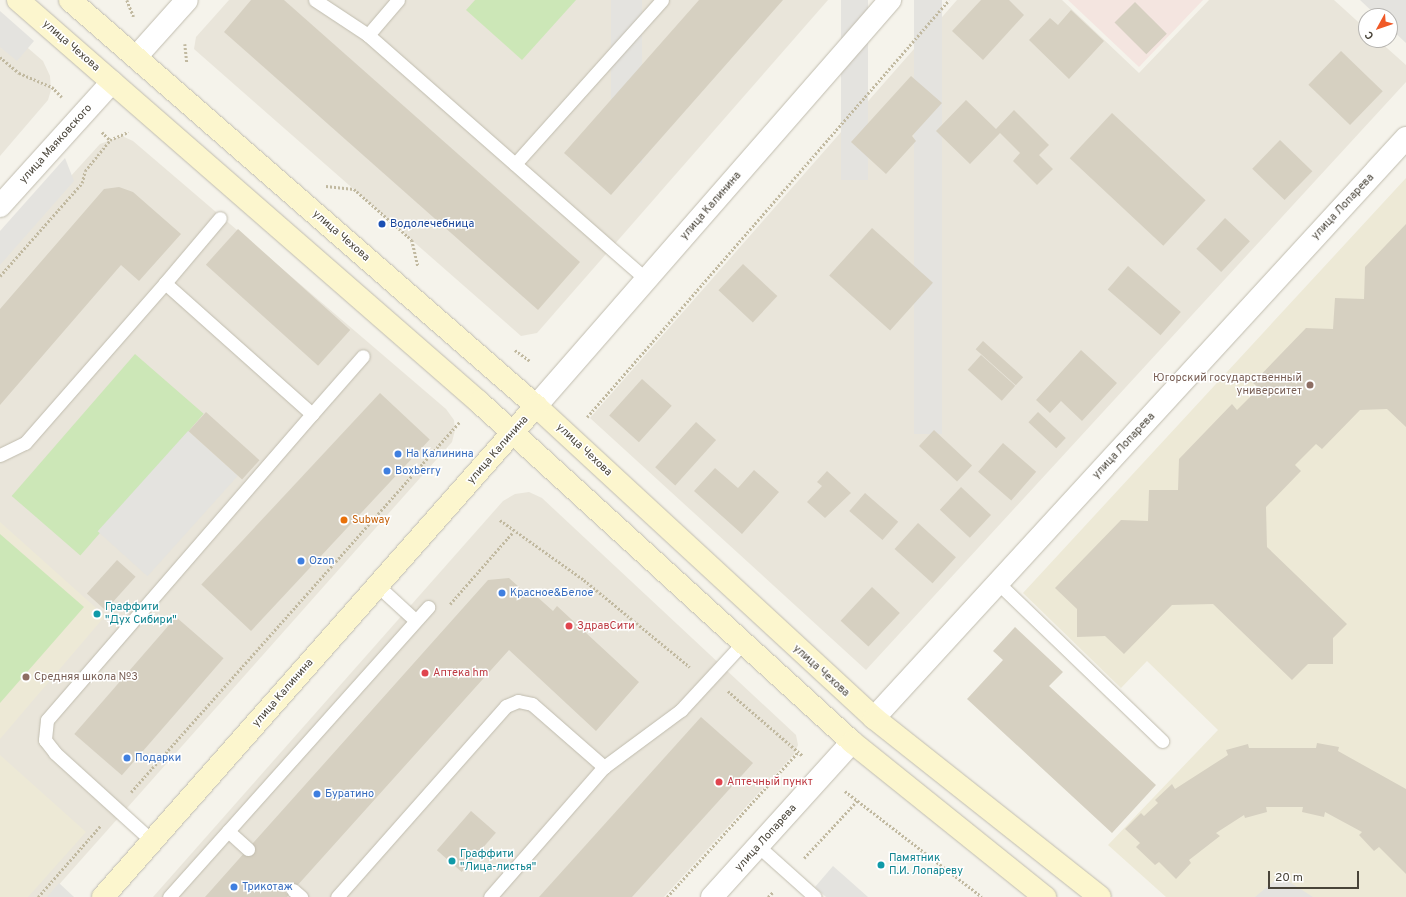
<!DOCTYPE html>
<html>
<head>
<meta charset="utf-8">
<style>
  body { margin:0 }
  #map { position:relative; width:1406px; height:897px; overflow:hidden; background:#f5f3eb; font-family:Overpass,sans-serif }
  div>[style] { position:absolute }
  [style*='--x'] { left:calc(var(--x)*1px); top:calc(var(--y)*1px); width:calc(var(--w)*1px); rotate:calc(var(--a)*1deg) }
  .residential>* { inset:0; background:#e9e5da }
  .education>* { inset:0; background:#ede9d6 }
  .medical>* { inset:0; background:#f4e5e0 }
  .green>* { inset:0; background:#cce7b7; transform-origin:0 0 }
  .parking>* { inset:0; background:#e4e3df; transform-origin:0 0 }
  .building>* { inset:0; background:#d6d0c1; transform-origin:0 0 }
  .path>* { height:2.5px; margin-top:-1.25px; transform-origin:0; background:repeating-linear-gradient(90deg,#c1b9a0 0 2px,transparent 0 4px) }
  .roads { filter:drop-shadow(0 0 1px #c0bcae) drop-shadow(0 0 1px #c0bcae) }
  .service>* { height:13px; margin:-6.5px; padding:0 6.5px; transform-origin:6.5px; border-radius:6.5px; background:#fff }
  .minor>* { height:22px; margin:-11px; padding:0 11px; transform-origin:11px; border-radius:11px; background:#fff }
  .tertiary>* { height:22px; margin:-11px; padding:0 11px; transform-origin:11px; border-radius:11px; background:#fff }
  .secondary>* { height:22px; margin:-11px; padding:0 11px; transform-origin:11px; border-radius:11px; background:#fcf6ce }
  .dots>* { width:11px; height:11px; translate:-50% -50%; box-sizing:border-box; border:2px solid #fff; border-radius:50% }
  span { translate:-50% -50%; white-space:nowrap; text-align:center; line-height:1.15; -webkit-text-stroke:3px #fff; paint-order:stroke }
  .street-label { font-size:11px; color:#494439 }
  .transit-label { font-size:11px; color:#164399 }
  .left { translate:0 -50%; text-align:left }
  .education-label { font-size:11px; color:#785e54 }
  .right { translate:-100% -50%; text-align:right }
  .shop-label { font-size:11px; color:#366cbe }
  .food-label { font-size:11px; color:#c56008 }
  .culture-label { font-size:11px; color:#0d838f }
  .health-label { font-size:11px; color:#be3a42 }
  .north { position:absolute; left:1358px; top:8px; width:40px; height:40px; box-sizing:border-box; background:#fff; border:1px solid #b6b4b0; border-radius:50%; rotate:230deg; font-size:11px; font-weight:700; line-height:16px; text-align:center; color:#494439 }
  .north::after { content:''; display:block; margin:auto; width:14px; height:18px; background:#f05927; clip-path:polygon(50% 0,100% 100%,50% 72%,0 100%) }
  .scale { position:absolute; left:1268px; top:871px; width:91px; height:18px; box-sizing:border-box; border:2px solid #494439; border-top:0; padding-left:5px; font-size:12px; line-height:14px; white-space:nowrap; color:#494439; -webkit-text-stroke:3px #fff; paint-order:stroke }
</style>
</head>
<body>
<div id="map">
  <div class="residential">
    <div style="clip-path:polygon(229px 0,828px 0,537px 333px,521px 336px,194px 49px,196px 37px)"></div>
    <div style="clip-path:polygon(957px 0,1062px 0,1139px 73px,1209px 0,1334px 0,1366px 29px,1366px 40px,1378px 40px,1406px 65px,1406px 82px,866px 670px,590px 418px)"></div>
    <div style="clip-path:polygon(0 24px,43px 61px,50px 76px,51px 90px,48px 100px,0 156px)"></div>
    <div style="clip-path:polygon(122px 136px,133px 141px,446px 409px,454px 420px,455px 430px,452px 442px,48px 897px,0 897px,0 254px,100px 144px)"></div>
    <div style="clip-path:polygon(529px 492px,542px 498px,796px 735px,798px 745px,794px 754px,664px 897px,153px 897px,503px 501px,515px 494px)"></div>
  </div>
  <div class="education">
    <div style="clip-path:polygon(1406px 178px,1406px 897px,1166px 897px,1108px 845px,1218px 730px,1147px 661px,1121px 688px,1023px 593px)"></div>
    <div style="clip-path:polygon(0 522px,105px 616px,0 739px)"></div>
    <div style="clip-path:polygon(0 755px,86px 832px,28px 897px,0 897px)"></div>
  </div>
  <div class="medical">
    <div style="clip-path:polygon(1068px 0,1203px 0,1139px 67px)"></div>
  </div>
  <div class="green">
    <div style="clip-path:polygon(475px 0,576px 0,522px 60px,466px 10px)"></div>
    <div style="left:135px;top:354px;width:91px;height:188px;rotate:41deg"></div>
    <div style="clip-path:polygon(0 534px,84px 607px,0 703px)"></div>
  </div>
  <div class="parking">
    <div style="left:611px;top:0;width:31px;height:163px"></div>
    <div style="left:841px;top:0;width:27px;height:180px"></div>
    <div style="left:914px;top:0;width:28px;height:434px"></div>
    <div style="clip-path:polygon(1360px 0,1406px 0,1406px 43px,1390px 28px,1390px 16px,1377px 16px)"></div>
    <div style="clip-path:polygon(0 11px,34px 41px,17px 61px,0 47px)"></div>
    <div style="clip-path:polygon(65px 158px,74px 181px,0 265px,0 231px)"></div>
    <div style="left:188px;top:431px;width:67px;height:135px;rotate:42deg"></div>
    <div style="clip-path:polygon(833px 866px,868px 897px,826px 897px,815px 887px)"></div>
    <div style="clip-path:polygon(1280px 876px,1313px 897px,1255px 897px)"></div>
    <div style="clip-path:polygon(59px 883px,74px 897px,47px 897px)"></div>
  </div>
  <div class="building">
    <div style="clip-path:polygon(251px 0,284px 0,580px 262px,538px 310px,224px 32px)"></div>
    <div style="clip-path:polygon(699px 0,783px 0,611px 195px,564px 153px)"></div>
    <div style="clip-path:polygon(981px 0,1009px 0,1024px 15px,983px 60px,952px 31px)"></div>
    <div style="left:1135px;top:2px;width:45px;height:29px;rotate:45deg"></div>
    <div style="clip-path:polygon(1071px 10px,1104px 41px,1069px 79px,1029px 40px,1050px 18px,1058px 25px)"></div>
    <div style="left:1341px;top:51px;width:58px;height:47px;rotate:44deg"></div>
    <div style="clip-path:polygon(911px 76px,942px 103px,912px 136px,916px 141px,886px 174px,851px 142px)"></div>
    <div style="clip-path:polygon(966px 100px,996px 129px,1014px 110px,1049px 145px,1039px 155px,1053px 169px,1037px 185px,1013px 161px,1020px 153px,1000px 133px,970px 164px,936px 131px)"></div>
    <div style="left:1112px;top:113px;width:128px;height:62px;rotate:43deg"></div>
    <div style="left:1280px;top:140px;width:45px;height:40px;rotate:44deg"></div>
    <div style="clip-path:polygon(119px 187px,133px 192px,181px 234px,139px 281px,121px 265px,0 405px,0 309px,104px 189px)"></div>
    <div style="left:1225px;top:218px;width:34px;height:42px;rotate:43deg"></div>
    <div style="clip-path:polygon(1406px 224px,1406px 427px,1387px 409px,1360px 410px,1322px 449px,1316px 444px,1295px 465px,1301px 471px,1266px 507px,1267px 547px,1347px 624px,1333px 638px,1333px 664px,1308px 664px,1292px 680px,1213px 604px,1172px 605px,1124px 654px,1105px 636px,1077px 637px,1077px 609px,1055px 588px,1121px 520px,1148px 521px,1149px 490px,1178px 490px,1179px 459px,1232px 404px,1237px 410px,1259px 388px,1253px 383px,1306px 328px,1333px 329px,1335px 298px,1364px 299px,1365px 267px)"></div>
    <div style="left:872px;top:228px;width:82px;height:64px;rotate:42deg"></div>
    <div style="left:238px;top:229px;width:151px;height:48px;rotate:42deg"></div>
    <div style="left:743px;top:264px;width:47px;height:36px;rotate:43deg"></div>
    <div style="left:1128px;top:266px;width:70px;height:31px;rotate:41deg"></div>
    <div style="left:983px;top:341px;width:54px;height:11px;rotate:42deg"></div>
    <div style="clip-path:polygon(1081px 350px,1117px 383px,1082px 421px,1061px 401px,1050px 413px,1036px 400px)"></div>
    <div style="left:981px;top:355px;width:46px;height:20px;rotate:42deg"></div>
    <div style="left:642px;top:379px;width:40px;height:49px;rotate:42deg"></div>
    <div style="left:380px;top:393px;width:68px;height:262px;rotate:43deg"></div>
    <div style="left:206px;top:412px;width:72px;height:26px;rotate:42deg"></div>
    <div style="left:1038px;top:412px;width:38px;height:14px;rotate:43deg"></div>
    <div style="left:696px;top:422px;width:27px;height:61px;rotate:42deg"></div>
    <div style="left:934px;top:430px;width:52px;height:22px;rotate:43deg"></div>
    <div style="left:1003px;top:443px;width:44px;height:38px;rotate:41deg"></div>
    <div style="clip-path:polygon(715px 468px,738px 488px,754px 470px,779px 492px,742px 534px,694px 491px)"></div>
    <div style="clip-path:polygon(827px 471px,851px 493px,825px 518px,807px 502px,822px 486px,817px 482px)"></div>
    <div style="left:961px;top:487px;width:41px;height:31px;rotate:43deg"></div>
    <div style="left:865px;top:493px;width:44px;height:24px;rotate:41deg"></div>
    <div style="left:918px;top:523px;width:51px;height:35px;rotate:42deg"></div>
    <div style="left:117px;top:560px;width:25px;height:45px;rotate:42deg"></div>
    <div style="clip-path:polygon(509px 578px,531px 598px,534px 594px,553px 611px,557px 606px,639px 682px,596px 731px,509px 650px,287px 897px,205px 897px,488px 580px)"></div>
    <div style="left:872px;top:587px;width:38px;height:46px;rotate:43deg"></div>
    <div style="left:176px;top:617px;width:63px;height:155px;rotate:41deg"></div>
    <div style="clip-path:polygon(1015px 627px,1063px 672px,1049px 686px,1156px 785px,1112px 833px,967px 699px,1003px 660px,993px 651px)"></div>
    <div style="clip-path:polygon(701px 717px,753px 763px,632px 897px,539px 897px)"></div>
    <div style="clip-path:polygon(1317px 743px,1339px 747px,1338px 751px,1406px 789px,1406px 874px,1379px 847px,1374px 851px,1359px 835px,1362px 832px,1325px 812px,1324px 817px,1302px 812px,1303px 807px,1266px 807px,1267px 812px,1245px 818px,1244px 815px,1216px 833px,1220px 836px,1189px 860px,1191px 863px,1176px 879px,1159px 862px,1155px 865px,1136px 847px,1140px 843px,1125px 829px,1141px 813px,1144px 816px,1158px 803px,1155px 800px,1172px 784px,1175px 789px,1228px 755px,1226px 750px,1248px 744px,1249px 748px,1316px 748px)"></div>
    <div style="left:471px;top:811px;width:33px;height:52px;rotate:41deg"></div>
  </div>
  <div class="path">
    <div style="--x:127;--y:0;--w:18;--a:68"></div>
    <div style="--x:185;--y:44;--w:19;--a:84"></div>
    <div style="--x:0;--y:57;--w:25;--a:40"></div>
    <div style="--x:19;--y:73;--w:36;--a:23"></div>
    <div style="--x:52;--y:87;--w:14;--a:45"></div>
    <div style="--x:102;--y:132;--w:11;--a:45"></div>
    <div style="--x:326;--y:186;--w:28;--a:6"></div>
    <div style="--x:354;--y:189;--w:77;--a:41.3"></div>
    <div style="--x:412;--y:240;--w:27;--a:77"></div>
    <div style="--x:0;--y:276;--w:124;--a:-48.6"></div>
    <div style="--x:82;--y:183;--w:12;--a:-76"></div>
    <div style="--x:85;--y:171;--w:40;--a:-51"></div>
    <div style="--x:110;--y:140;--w:20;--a:-24"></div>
    <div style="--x:515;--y:350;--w:19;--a:36"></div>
    <div style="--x:587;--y:417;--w:552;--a:-49.04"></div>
    <div style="--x:500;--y:520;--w:103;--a:35.5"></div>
    <div style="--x:584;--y:580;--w:137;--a:39.4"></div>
    <div style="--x:450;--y:604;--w:96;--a:-48.8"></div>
    <div style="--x:728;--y:691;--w:99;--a:40.9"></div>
    <div style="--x:845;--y:791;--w:173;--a:37.7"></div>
    <div style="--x:131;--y:792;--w:495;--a:-48.4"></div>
    <div style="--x:804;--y:858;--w:78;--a:-47.1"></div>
    <div style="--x:38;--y:897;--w:96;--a:-48.8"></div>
    <div style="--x:667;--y:897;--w:195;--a:-47.9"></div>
    <div style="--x:768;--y:897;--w:8;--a:-45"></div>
  </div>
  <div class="roads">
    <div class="service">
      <div style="--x:315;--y:0;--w:64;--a:33.4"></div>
      <div style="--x:368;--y:35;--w:370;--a:41.3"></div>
      <div style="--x:368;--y:35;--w:46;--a:-49.4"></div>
      <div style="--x:515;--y:164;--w:220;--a:-48.1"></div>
      <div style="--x:165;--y:283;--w:85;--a:-49.8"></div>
      <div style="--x:312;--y:414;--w:77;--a:-48.7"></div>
      <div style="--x:0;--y:455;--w:28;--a:-26"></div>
      <div style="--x:25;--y:443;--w:213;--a:-48.8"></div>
      <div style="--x:165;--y:283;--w:197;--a:41.7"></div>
      <div style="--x:312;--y:414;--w:405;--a:130.9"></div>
      <div style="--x:47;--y:720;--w:20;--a:96"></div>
      <div style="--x:45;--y:740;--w:16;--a:52"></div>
      <div style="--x:55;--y:753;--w:131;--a:42.2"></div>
      <div style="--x:998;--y:583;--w:228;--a:43.9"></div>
      <div style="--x:378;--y:586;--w:50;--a:42.6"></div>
      <div style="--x:228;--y:831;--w:27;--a:42"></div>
      <div style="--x:758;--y:846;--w:76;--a:41.8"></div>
      <div style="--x:293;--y:890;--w:11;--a:41"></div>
      <div style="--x:169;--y:897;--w:389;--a:-48.2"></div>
      <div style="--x:337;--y:897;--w:255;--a:-48.5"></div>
      <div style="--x:506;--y:706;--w:13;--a:-23"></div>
      <div style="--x:518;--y:701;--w:14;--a:12"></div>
      <div style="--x:532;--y:704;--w:96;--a:41.2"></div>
      <div style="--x:490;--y:897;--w:173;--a:-48.8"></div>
      <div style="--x:604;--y:767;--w:96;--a:-36.5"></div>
      <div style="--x:681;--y:710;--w:90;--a:-47.3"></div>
    </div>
    <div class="minor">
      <div style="--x:0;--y:206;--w:167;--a:-47.9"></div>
      <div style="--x:536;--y:406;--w:539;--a:-48.91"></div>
      <div style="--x:874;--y:718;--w:787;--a:-47.47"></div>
      <div style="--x:712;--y:897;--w:209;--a:-47.9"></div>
    </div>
    <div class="tertiary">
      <div style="--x:136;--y:57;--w:76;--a:-48.2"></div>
    </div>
    <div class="secondary">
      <div style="--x:18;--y:0;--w:612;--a:41.09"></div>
      <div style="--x:479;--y:402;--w:505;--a:42.35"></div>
      <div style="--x:852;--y:742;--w:248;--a:38.8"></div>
      <div style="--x:70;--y:0;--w:618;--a:41.06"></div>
      <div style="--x:536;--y:406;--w:460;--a:42.7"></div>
      <div style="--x:874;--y:718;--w:288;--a:38.4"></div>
      <div style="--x:103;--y:897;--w:655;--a:-48.59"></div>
    </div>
  </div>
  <div class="dots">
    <div style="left:382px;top:224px;background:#1a4fb4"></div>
    <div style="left:1310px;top:385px;background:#8d6e63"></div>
    <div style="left:398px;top:454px;background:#3f7fe0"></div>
    <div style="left:387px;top:471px;background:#3f7fe0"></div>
    <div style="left:344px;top:520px;background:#e8710a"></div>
    <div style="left:301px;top:561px;background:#3f7fe0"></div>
    <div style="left:502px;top:593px;background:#3f7fe0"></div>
    <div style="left:97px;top:614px;background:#0f9aa8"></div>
    <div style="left:569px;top:626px;background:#e0444e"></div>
    <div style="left:425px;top:673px;background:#e0444e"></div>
    <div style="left:26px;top:677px;background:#8d6e63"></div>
    <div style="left:127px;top:758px;background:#3f7fe0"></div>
    <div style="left:719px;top:782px;background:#e0444e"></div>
    <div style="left:317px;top:794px;background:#3f7fe0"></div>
    <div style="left:452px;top:861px;background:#0f9aa8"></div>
    <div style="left:881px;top:865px;background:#0f9aa8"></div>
    <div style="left:234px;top:887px;background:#3f7fe0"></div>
  </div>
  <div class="street-label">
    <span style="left:71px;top:46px;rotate:41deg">улица Чехова</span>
    <span style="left:56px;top:144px;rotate:-48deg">улица Маяковского</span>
    <span style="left:711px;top:206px;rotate:-49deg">улица Калинина</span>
    <span style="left:1343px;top:207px;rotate:-47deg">улица Лопарева</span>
    <span style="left:341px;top:236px;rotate:41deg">улица Чехова</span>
    <span style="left:1124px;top:446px;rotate:-47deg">улица Лопарева</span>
    <span style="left:498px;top:450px;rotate:-49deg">улица Калинина</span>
    <span style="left:584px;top:450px;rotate:43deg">улица Чехова</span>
    <span style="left:821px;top:671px;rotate:42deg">улица Чехова</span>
    <span style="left:283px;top:693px;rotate:-49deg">улица Калинина</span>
    <span style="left:766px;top:838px;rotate:-48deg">улица Лопарева</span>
  </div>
  <div class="transit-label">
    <span class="left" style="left:390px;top:224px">Водолечебница</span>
  </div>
  <div class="education-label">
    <span class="right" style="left:1302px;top:385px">Югорский государственный<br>университет</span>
    <span class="left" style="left:34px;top:677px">Средняя школа №3</span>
  </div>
  <div class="shop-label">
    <span class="left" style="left:406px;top:454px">На Калинина</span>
    <span class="left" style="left:395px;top:471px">Boxberry</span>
    <span class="left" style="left:309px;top:561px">Ozon</span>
    <span class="left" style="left:510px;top:593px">Красное&amp;Белое</span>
    <span class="left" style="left:135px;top:758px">Подарки</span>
    <span class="left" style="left:325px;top:794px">Буратино</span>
    <span class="left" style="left:242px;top:887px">Трикотаж</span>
  </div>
  <div class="food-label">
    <span class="left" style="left:352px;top:520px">Subway</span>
  </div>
  <div class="culture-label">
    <span class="left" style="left:105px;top:614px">Граффити<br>"Дух Сибири"</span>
    <span class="left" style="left:460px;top:861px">Граффити<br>"Лица-листья"</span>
    <span class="left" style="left:889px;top:865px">Памятник<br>П.И. Лопареву</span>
  </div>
  <div class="health-label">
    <span class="left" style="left:577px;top:626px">ЗдравСити</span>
    <span class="left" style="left:433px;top:673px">Аптека hm</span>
    <span class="left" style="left:727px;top:782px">Аптечный пункт</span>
  </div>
  <div class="north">С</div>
  <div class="scale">20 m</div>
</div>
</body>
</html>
